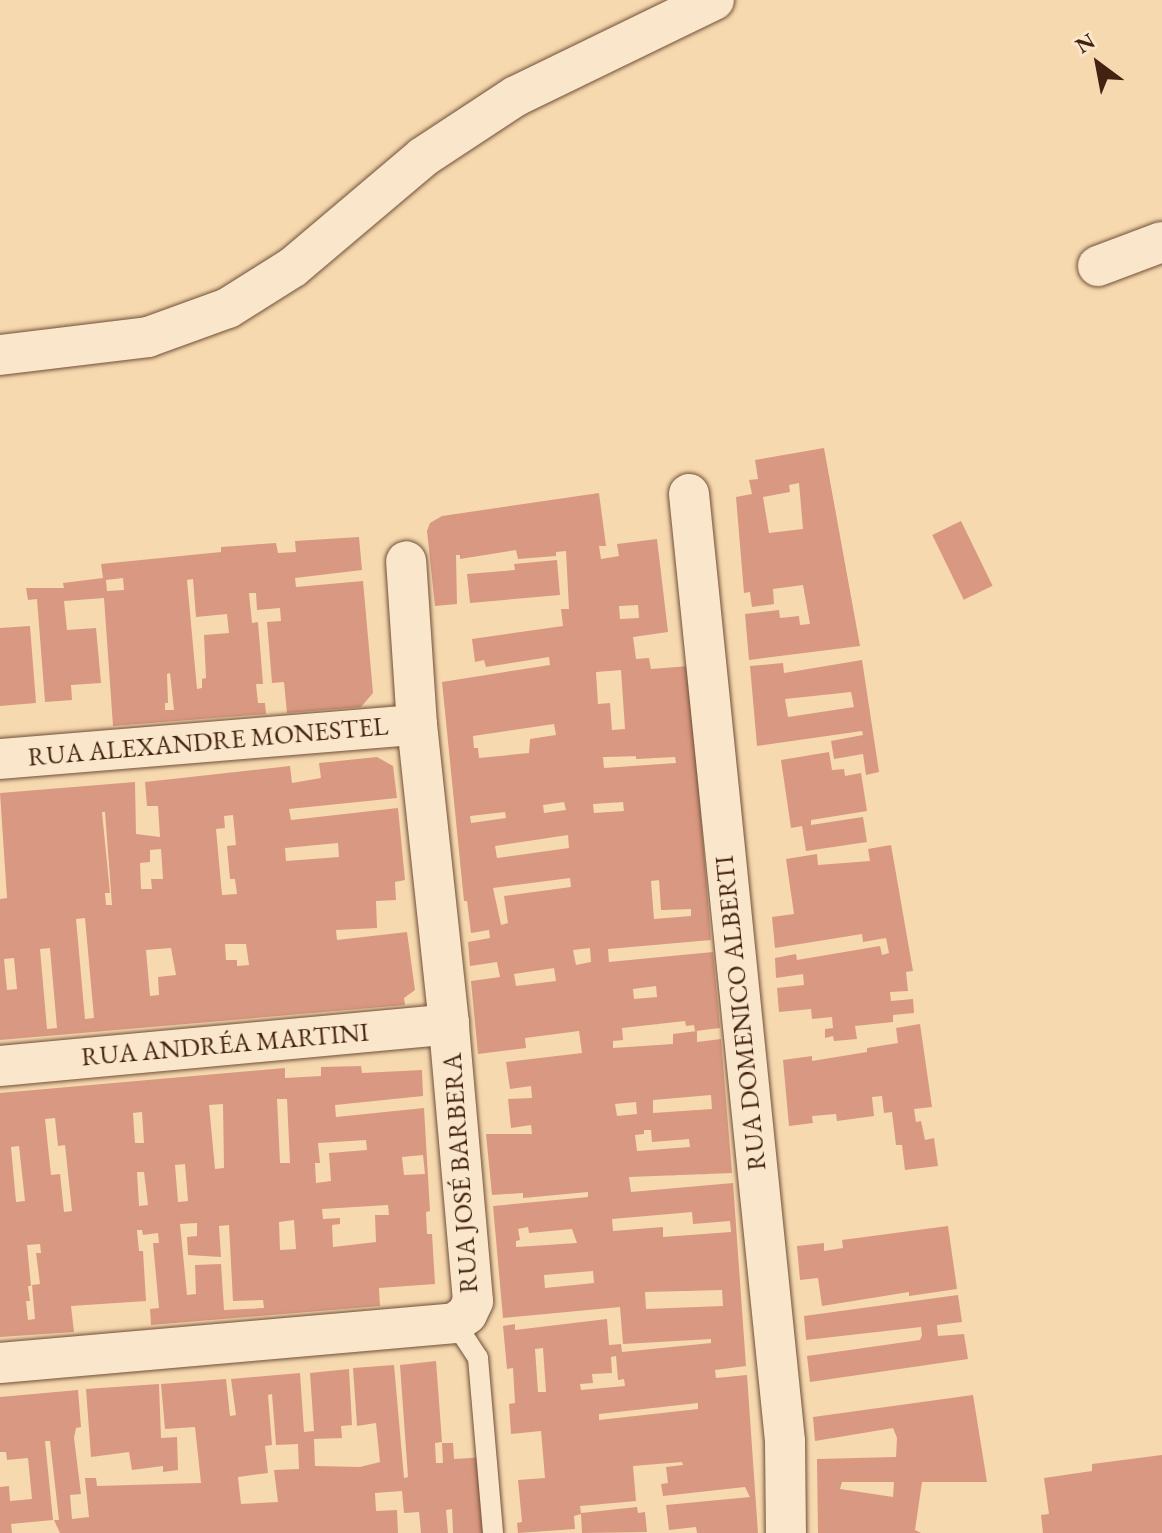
<!DOCTYPE html>
<html>
<head>
<meta charset="utf-8">
<style>
  body { margin:0 }
  #map { position:relative; width:1162px; height:1533px; overflow:hidden; background:#f7d9af; font-family:"EB Garamond",serif }
  div>[style] { position:absolute }
  [style*='--x'] { left:calc(var(--x)*1px); top:calc(var(--y)*1px); width:calc(var(--w)*1px); rotate:calc(var(--a)*1deg) }
  .building>* { inset:0; background:#d99881; transform-origin:0 0 }
  .roads { filter:drop-shadow(0 0 2px #705038) drop-shadow(0 0 2px #705038) }
  .service>* { height:20px; margin:-10px; padding:0 10px; transform-origin:10px; border-radius:10px; background:#fae6cb }
  .minor>* { height:40px; margin:-20px; padding:0 20px; transform-origin:20px; border-radius:20px; background:#fae6cb }
  span { translate:-50% -50%; white-space:nowrap; text-align:center; line-height:1.15; -webkit-text-stroke:6px #fae6cb; paint-order:stroke }
  .street-label { font-size:26px; color:#432211 }
  .north { position:absolute; left:1058px; top:24px; width:80px; height:80px; -webkit-text-stroke:6px #fae6cb; paint-order:stroke; rotate:328deg; font-size:22px; font-weight:700; line-height:32px; text-align:center; color:#432211 }
  .north::after { content:''; display:block; margin:auto; width:28px; height:36px; background:#432211; clip-path:polygon(50% 0,100% 100%,50% 72%,0 100%) }
</style>
</head>
<body>
<div id="map">
  <div class="building">
    <div style="clip-path:polygon(evenodd,824px 448px,860px 646px,749px 660px,745px 614px,779px 610px,780px 618px,799px 616px,800px 625px,810px 624px,803px 585px,773px 589px,774px 604px,752px 607px,750px 592px,744px 593px,736px 497px,752px 494px,749px 480px,758px 479px,755px 460px,824px 448px,799px 483px,803px 529px,769px 533px,763px 497px,790px 492px,789px 485px,799px 483px)"></div>
    <div style="clip-path:polygon(evenodd,599px 493px,606px 546px,599px 546px,601px 559px,619px 556px,617px 544px,657px 539px,668px 632px,633px 637px,636px 659px,649px 658px,651px 669px,689px 666px,711px 940px,608px 949px,609px 962px,713px 952px,720px 1028px,695px 1031px,694px 1025px,686px 1026px,685px 1021px,622px 1028px,623px 1040px,613px 1041px,613px 1048px,673px 1044px,673px 1034px,697px 1031px,697px 1042px,721px 1039px,732px 1173px,629px 1177px,631px 1192px,733px 1183px,746px 1366px,715px 1370px,716px 1378px,747px 1375px,758px 1533px,697px 1533px,696px 1527px,669px 1530px,666px 1505px,750px 1497px,745px 1487px,663px 1496px,661px 1484px,668px 1483px,666px 1467px,683px 1465px,682px 1462px,633px 1466px,636px 1501px,580px 1506px,581px 1513px,637px 1507px,638px 1513px,645px 1512px,647px 1532px,582px 1533px,581px 1514px,574px 1516px,575px 1529px,518px 1533px,517px 1523px,522px 1522px,518px 1480px,545px 1478px,541px 1431px,511px 1434px,509px 1404px,515px 1403px,513px 1368px,507px 1369px,503px 1326px,515px 1324px,515px 1330px,607px 1319px,609px 1345px,621px 1344px,622px 1352px,711px 1343px,711px 1339px,623px 1344px,620px 1307px,503px 1318px,493px 1206px,588px 1197px,588px 1192px,523px 1198px,523px 1193px,492px 1195px,486px 1134px,532px 1134px,531px 1125px,511px 1128px,508px 1099px,532px 1098px,531px 1086px,510px 1089px,506px 1062px,582px 1053px,579px 1031px,525px 1038px,526px 1048px,478px 1054px,471px 981px,500px 977px,497px 962px,470px 966px,468px 942px,490px 938px,489px 930px,471px 933px,467px 901px,464px 901px,442px 682px,550px 665px,549px 657px,486px 667px,484px 660px,475px 662px,472px 639px,563px 626px,561px 609px,569px 609px,566px 551px,556px 552px,556px 556px,518px 559px,516px 550px,460px 559px,460px 555px,456px 555px,457px 604px,435px 606px,427px 531px,430px 523px,442px 516px,599px 493px,638px 605px,639px 618px,620px 619px,619px 606px,638px 605px,599px 493px,621px 670px,625px 729px,612px 730px,610px 703px,598px 704px,596px 672px,621px 670px,599px 493px,554px 724px,556px 735px,530px 739px,529px 753px,479px 758px,478px 748px,474px 748px,473px 736px,554px 724px,599px 493px,636px 756px,636px 759px,675px 757px,676px 763px,604px 768px,603px 757px,636px 756px,599px 493px,564px 802px,566px 810px,544px 813px,543px 805px,564px 802px,599px 493px,623px 802px,624px 811px,594px 813px,593px 804px,623px 802px,599px 493px,505px 812px,506px 818px,471px 823px,470px 816px,505px 812px,599px 493px,568px 835px,569px 848px,497px 858px,495px 846px,568px 835px,599px 493px,570px 878px,571px 887px,504px 896px,508px 923px,501px 925px,493px 888px,570px 878px,599px 493px,659px 880px,661px 910px,691px 909px,691px 916px,654px 919px,651px 881px,659px 880px,599px 493px,590px 948px,591px 962px,576px 965px,573px 950px,590px 948px,599px 493px,554px 968px,556px 981px,516px 986px,514px 974px,554px 968px,599px 493px,656px 986px,657px 997px,634px 999px,633px 989px,656px 986px,599px 493px,711px 1095px,712px 1109px,653px 1113px,653px 1100px,711px 1095px,599px 493px,636px 1102px,637px 1114px,617px 1116px,615px 1104px,636px 1102px,599px 493px,644px 1130px,651px 1130px,652px 1142px,689px 1139px,690px 1147px,637px 1151px,635px 1135px,644px 1134px,644px 1130px,599px 493px,692px 1212px,693px 1224px,730px 1221px,731px 1232px,663px 1237px,663px 1227px,613px 1231px,612px 1219px,692px 1212px,599px 493px,528px 1227px,529px 1233px,572px 1229px,577px 1243px,516px 1247px,516px 1241px,520px 1240px,518px 1229px,528px 1227px,599px 493px,593px 1271px,594px 1283px,545px 1288px,544px 1275px,593px 1271px,599px 493px,722px 1290px,723px 1306px,646px 1309px,645px 1292px,722px 1290px,599px 493px,543px 1348px,546px 1392px,538px 1392px,535px 1349px,543px 1348px,599px 493px,616px 1356px,618px 1380px,624px 1379px,625px 1386px,581px 1390px,580px 1384px,593px 1383px,592px 1374px,612px 1373px,611px 1357px,616px 1356px,599px 493px,698px 1403px,698px 1409px,599px 1420px,599px 1414px,698px 1403px)"></div>
    <div style="left:961px;top:521px;width:72px;height:32px;rotate:64deg"></div>
    <div style="clip-path:polygon(evenodd,359px 537px,362px 570px,295px 578px,296px 587px,363px 581px,373px 693px,361px 707px,287px 713px,284px 682px,272px 683px,267px 622px,281px 621px,280px 608px,257px 610px,256px 593px,249px 593px,252px 623px,258px 622px,263px 684px,256px 684px,258px 703px,265px 703px,266px 714px,113px 726px,104px 598px,64px 601px,67px 630px,96px 628px,101px 683px,71px 685px,72px 700px,45px 702px,37px 599px,28px 600px,26px 588px,64px 588px,63px 583px,103px 578px,101px 564px,221px 552px,221px 547px,276px 543px,278px 553px,296px 552px,295px 541px,359px 537px,123px 578px,124px 590px,107px 591px,106px 580px,123px 578px,359px 537px,193px 579px,196px 617px,227px 614px,229px 633px,204px 635px,206px 678px,202px 679px,202px 688px,197px 689px,187px 580px,193px 579px,359px 537px,170px 673px,174px 710px,165px 710px,165px 703px,168px 703px,167px 674px,170px 673px)"></div>
    <div style="clip-path:polygon(557px 560px,560px 595px,470px 603px,467px 574px,515px 570px,514px 564px)"></div>
    <div style="clip-path:polygon(30px 626px,36px 703px,0 706px,0 628px)"></div>
    <div style="clip-path:polygon(evenodd,862px 660px,879px 772px,866px 775px,863px 754px,834px 759px,831px 741px,863px 735px,862px 731px,757px 746px,750px 666px,783px 663px,784px 673px,862px 660px,851px 692px,854px 707px,788px 717px,785px 699px,851px 692px)"></div>
    <div style="clip-path:polygon(829px 752px,832px 770px,844px 769px,845px 776px,861px 773px,867px 811px,811px 820px,811px 825px,863px 817px,867px 842px,806px 851px,802px 826px,791px 828px,781px 760px)"></div>
    <div style="clip-path:polygon(evenodd,377px 757px,393px 766px,397px 798px,289px 809px,291px 820px,398px 808px,405px 880px,395px 882px,396px 900px,376px 901px,377px 928px,336px 930px,337px 940px,407px 932px,415px 990px,404px 998px,405px 1005px,0 1040px,0 899px,7px 898px,0 793px,135px 782px,136px 834px,160px 837px,158px 806px,147px 806px,145px 782px,290px 766px,292px 783px,321px 778px,319px 763px,377px 757px,102px 812px,105px 812px,112px 905px,106px 905px,105px 893px,110px 893px,102px 812px,377px 757px,233px 815px,236px 845px,227px 846px,230px 879px,235px 879px,237px 894px,222px 895px,216px 829px,225px 828px,224px 816px,233px 815px,377px 757px,338px 843px,339px 857px,286px 861px,285px 848px,338px 843px,377px 757px,161px 849px,163px 879px,151px 879px,152px 889px,141px 889px,140px 863px,150px 862px,150px 850px,161px 849px,377px 757px,85px 918px,94px 1018px,85px 1019px,76px 919px,85px 918px,377px 757px,225px 944px,246px 944px,249px 965px,237px 966px,237px 960px,226px 960px,225px 944px,377px 757px,50px 948px,57px 1028px,47px 1029px,40px 949px,50px 948px,377px 757px,171px 948px,176px 975px,158px 977px,159px 995px,150px 996px,146px 950px,171px 948px,377px 757px,14px 958px,17px 989px,7px 990px,4px 959px,14px 958px)"></div>
    <div style="clip-path:polygon(891px 845px,913px 971px,906px 972px,908px 991px,890px 992px,891px 1001px,913px 999px,914px 1013px,893px 1015px,893px 1022px,855px 1026px,857px 1039px,834px 1041px,833px 1036px,825px 1038px,825px 1029px,833px 1028px,832px 1017px,812px 1019px,811px 1009px,779px 1012px,777px 988px,804px 985px,803px 974px,776px 978px,775px 958px,796px 954px,797px 960px,880px 946px,882px 955px,889px 953px,886px 938px,863px 942px,862px 934px,775px 948px,772px 917px,794px 914px,786px 859px,817px 854px,818px 865px,870px 861px,868px 849px)"></div>
    <div style="clip-path:polygon(920px 1024px,932px 1107px,914px 1109px,916px 1122px,921px 1121px,925px 1140px,934px 1138px,938px 1166px,905px 1170px,902px 1145px,896px 1145px,892px 1112px,884px 1113px,882px 1096px,872px 1097px,874px 1116px,837px 1121px,836px 1114px,812px 1116px,813px 1123px,789px 1126px,783px 1060px,812px 1056px,812px 1061px,867px 1052px,867px 1048px,898px 1043px,896px 1028px)"></div>
    <div style="clip-path:polygon(evenodd,361px 1066px,362px 1073px,422px 1070px,423px 1096px,335px 1105px,336px 1117px,424px 1108px,430px 1211px,426px 1212px,427px 1234px,432px 1234px,435px 1284px,379px 1288px,380px 1306px,151px 1325px,150px 1309px,159px 1308px,153px 1243px,159px 1243px,158px 1233px,143px 1235px,142px 1230px,137px 1230px,139px 1251px,143px 1251px,146px 1301px,71px 1306px,74px 1332px,0 1337px,0 1093px,285px 1068px,285px 1078px,321px 1076px,321px 1067px,361px 1066px,277px 1099px,287px 1099px,290px 1163px,280px 1163px,277px 1099px,361px 1066px,223px 1104px,224px 1168px,215px 1169px,209px 1105px,223px 1104px,361px 1066px,142px 1112px,144px 1143px,135px 1143px,133px 1113px,142px 1112px,361px 1066px,55px 1118px,58px 1146px,65px 1145px,72px 1211px,64px 1212px,60px 1174px,51px 1175px,45px 1119px,55px 1118px,361px 1066px,366px 1140px,367px 1150px,329px 1153px,331px 1181px,316px 1183px,315px 1163px,320px 1163px,318px 1143px,366px 1140px,361px 1066px,19px 1146px,25px 1201px,16px 1202px,11px 1147px,19px 1146px,361px 1066px,423px 1155px,425px 1174px,404px 1175px,402px 1157px,423px 1155px,361px 1066px,185px 1164px,188px 1201px,178px 1202px,175px 1165px,185px 1164px,361px 1066px,137px 1172px,144px 1172px,148px 1205px,139px 1206px,137px 1172px,361px 1066px,388px 1205px,389px 1215px,375px 1215px,376px 1242px,333px 1247px,332px 1225px,340px 1224px,340px 1218px,323px 1219px,322px 1209px,388px 1205px,361px 1066px,294px 1220px,296px 1249px,280px 1250px,279px 1222px,294px 1220px,361px 1066px,197px 1223px,197px 1236px,187px 1237px,188px 1255px,221px 1257px,219px 1226px,229px 1225px,233px 1301px,263px 1300px,264px 1308px,224px 1310px,221px 1264px,195px 1265px,196px 1294px,187px 1295px,180px 1224px,197px 1223px,361px 1066px,40px 1244px,41px 1253px,36px 1253px,40px 1284px,32px 1285px,35px 1319px,28px 1320px,26px 1301px,30px 1301px,28px 1286px,31px 1286px,27px 1245px,40px 1244px)"></div>
    <div style="clip-path:polygon(948px 1226px,957px 1289px,909px 1296px,909px 1292px,822px 1306px,818px 1278px,800px 1280px,797px 1246px,824px 1243px,824px 1251px,843px 1248px,842px 1240px)"></div>
    <div style="clip-path:polygon(958px 1295px,962px 1322px,937px 1325px,938px 1336px,964px 1334px,968px 1359px,810px 1382px,807px 1356px,920px 1340px,922px 1335px,921px 1327px,806px 1340px,804px 1316px)"></div>
    <div style="clip-path:polygon(evenodd,436px 1361px,442px 1442px,435px 1443px,436px 1463px,443px 1463px,442px 1443px,453px 1443px,454px 1459px,486px 1457px,491px 1533px,453px 1533px,452px 1509px,446px 1510px,448px 1533px,421px 1533px,419px 1512px,404px 1513px,402px 1491px,375px 1493px,376px 1511px,397px 1510px,398px 1533px,60px 1533px,54px 1520px,59px 1520px,50px 1441px,45px 1441px,53px 1520px,11px 1524px,12px 1533px,0 1533px,0 1487px,9px 1486px,10px 1501px,32px 1499px,28px 1458px,7px 1460px,6px 1452px,0 1452px,0 1397px,78px 1390px,81px 1427px,76px 1428px,74px 1438px,81px 1494px,70px 1495px,72px 1519px,89px 1517px,85px 1478px,96px 1478px,97px 1486px,201px 1483px,195px 1427px,165px 1429px,161px 1384px,226px 1379px,230px 1416px,236px 1415px,231px 1379px,300px 1373px,304px 1432px,314px 1431px,310px 1373px,349px 1369px,352px 1425px,341px 1426px,342px 1438px,314px 1439px,315px 1466px,360px 1467px,380px 1462px,376px 1423px,357px 1426px,353px 1368px,394px 1365px,404px 1478px,408px 1477px,400px 1365px,436px 1361px,272px 1394px,276px 1445px,298px 1444px,299px 1469px,274px 1470px,278px 1502px,241px 1504px,238px 1477px,268px 1473px,265px 1446px,272px 1445px,268px 1395px,272px 1394px)"></div>
    <div style="clip-path:polygon(159px 1384px,161px 1438px,177px 1437px,178px 1470px,163px 1472px,163px 1466px,132px 1470px,129px 1452px,91px 1457px,86px 1389px)"></div>
    <div style="clip-path:polygon(evenodd,973px 1395px,987px 1482px,922px 1482px,915px 1530px,921px 1533px,818px 1533px,817px 1459px,896px 1457px,897px 1438px,893px 1428px,815px 1441px,813px 1417px,973px 1395px,842px 1482px,894px 1482px,893px 1497px,840px 1489px,842px 1482px)"></div>
    <div style="clip-path:polygon(1162px 1455px,1162px 1533px,1043px 1533px,1041px 1515px,1049px 1514px,1044px 1478px,1092px 1471px,1092px 1464px)"></div>
  </div>
  <div class="roads">
    <div class="service">
      <div style="--x:455;--y:1323;--w:42;--a:56.7"></div>
      <div style="--x:478;--y:1358;--w:176;--a:85.1"></div>
    </div>
    <div class="minor">
      <div style="--x:1098;--y:266;--w:68;--a:-20.6"></div>
      <div style="--x:0;--y:355;--w:149;--a:-6.9"></div>
      <div style="--x:148;--y:337;--w:85;--a:-19.9"></div>
      <div style="--x:228;--y:308;--w:77;--a:-32.2"></div>
      <div style="--x:293;--y:267;--w:170;--a:-40.2"></div>
      <div style="--x:423;--y:157;--w:111;--a:-33.3"></div>
      <div style="--x:516;--y:96;--w:220;--a:-25.9"></div>
      <div style="--x:689;--y:494;--w:952;--a:84.21"></div>
      <div style="--x:785;--y:1441;--w:92;--a:89.4"></div>
      <div style="--x:0;--y:759;--w:418;--a:-4.7"></div>
      <div style="--x:0;--y:1066;--w:451;--a:-5.3"></div>
      <div style="--x:0;--y:1363;--w:457;--a:-5"></div>
      <div style="--x:455;--y:1323;--w:15;--a:-37"></div>
      <div style="--x:467;--y:1314;--w:14;--a:-65"></div>
      <div style="--x:473;--y:1301;--w:278;--a:-95"></div>
      <div style="--x:449;--y:1024;--w:301;--a:-96.1"></div>
      <div style="--x:417;--y:725;--w:164;--a:-93.8"></div>
    </div>
  </div>
  <div class="street-label">
    <span style="left:208px;top:742px;rotate:-5deg">RUA ALEXANDRE MONESTEL</span>
    <span style="left:741px;top:1013px;rotate:-96deg">RUA DOMENICO ALBERTI</span>
    <span style="left:225px;top:1045px;rotate:-5deg">RUA ANDRÉA MARTINI</span>
    <span style="left:461px;top:1173px;rotate:-94deg">RUA JOSÉ BARBERA</span>
  </div>
  <div class="north">N</div>
</div>
</body>
</html>
